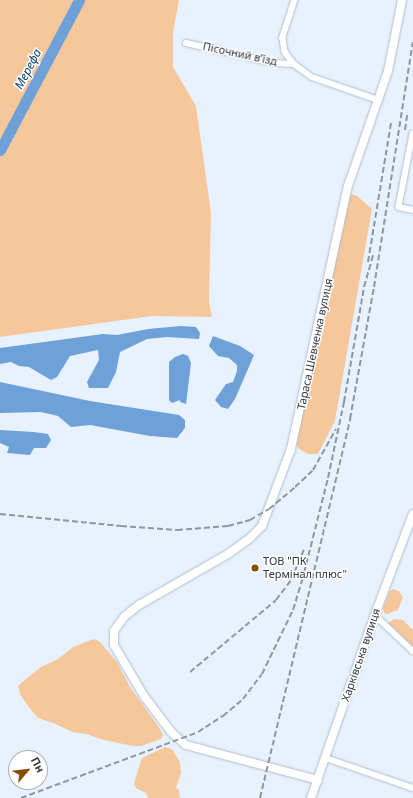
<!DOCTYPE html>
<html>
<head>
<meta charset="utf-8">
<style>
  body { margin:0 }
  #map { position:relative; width:413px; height:798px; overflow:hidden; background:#e7f2fe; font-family:"Noto Sans",sans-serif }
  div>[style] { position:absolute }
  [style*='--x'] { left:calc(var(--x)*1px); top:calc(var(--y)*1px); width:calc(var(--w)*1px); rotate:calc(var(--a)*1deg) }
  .green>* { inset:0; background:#f6c79b }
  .water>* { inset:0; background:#6da1d8 }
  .river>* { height:11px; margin:-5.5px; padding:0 5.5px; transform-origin:5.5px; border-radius:5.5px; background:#6da1d8 }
  .roads { filter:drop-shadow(0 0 1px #afbcca) drop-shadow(0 0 1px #afbcca) }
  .street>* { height:5.5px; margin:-2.75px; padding:0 2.75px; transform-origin:2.75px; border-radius:2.75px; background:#fff }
  .secondary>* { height:8px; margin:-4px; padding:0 4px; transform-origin:4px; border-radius:4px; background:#fff }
  .rail>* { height:2px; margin-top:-1px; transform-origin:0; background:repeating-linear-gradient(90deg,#8e969f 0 6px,transparent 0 9px) }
  .dots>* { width:11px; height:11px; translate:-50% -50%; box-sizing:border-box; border:2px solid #fff; border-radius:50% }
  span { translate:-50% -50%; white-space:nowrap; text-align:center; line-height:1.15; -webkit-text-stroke:3px #fff; paint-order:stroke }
  .street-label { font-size:11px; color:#31363c }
  .poi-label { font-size:11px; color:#31363c }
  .left { translate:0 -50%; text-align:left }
  .water-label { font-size:12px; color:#074275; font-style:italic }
  .north { position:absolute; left:8px; top:750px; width:40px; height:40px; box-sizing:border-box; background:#fff; border:1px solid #adafb1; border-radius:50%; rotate:62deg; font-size:11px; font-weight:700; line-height:16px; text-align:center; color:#31363c }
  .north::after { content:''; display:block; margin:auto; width:14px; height:18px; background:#864e00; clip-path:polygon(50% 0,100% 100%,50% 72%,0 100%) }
</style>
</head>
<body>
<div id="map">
  <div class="green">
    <div style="clip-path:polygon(0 0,179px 0,173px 33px,173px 67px,196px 106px,211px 213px,209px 301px,212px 317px,152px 316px,0 337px)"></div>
    <div style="clip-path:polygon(352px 195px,356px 195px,372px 209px,335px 421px,318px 454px,308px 454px,299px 449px,295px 442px,347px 198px)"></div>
    <div style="clip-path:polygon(393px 589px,399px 591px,403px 597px,398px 610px,387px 614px,384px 613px,383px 608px,390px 591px)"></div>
    <div style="clip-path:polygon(394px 619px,403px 620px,413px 630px,413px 647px,388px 623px)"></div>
    <div style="clip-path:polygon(94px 639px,100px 642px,117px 662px,130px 687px,158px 726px,163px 735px,161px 739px,141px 746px,133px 746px,104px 740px,86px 734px,72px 732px,56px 724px,38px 718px,28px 706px,20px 694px,18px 686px,21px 683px,41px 667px,58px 659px,73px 647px)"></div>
    <div style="clip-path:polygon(165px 747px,172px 749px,180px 762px,181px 773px,176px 788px,179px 790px,180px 798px,148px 798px,146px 793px,136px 788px,134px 783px,142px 758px)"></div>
  </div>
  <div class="water">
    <div style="clip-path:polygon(181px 326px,196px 327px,200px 333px,199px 339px,167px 337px,147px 339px,120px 352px,116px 372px,108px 388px,89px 388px,87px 382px,99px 360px,98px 350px,70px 356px,57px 377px,51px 380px,29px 367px,19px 366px,11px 362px,0 364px,0 348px,103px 334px,117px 335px,148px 329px)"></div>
    <div style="clip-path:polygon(213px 336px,240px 346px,254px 355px,235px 399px,228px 409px,221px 407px,215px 400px,226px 384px,233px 382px,237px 371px,237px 365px,229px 358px,218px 356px,209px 346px)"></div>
    <div style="clip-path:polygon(183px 354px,188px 356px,191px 363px,186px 404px,180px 402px,180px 400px,172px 403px,169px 400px,169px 362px,175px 357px)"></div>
    <div style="clip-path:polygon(0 382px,90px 401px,179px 415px,185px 420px,185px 428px,177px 438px,150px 436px,90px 425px,71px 427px,58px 416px,41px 412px,0 413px)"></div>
    <div style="clip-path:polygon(0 430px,34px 432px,48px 434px,51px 440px,46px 448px,34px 448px,30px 455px,7px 453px,9px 447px,0 443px)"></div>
  </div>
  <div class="river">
    <div style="--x:0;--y:150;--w:170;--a:-62.2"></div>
  </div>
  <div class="roads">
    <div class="street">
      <div style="--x:295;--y:0;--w:40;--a:108"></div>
      <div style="--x:283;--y:38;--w:14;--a:82"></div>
      <div style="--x:285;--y:52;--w:15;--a:53"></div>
      <div style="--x:294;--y:64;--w:22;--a:36"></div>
      <div style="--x:312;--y:77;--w:70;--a:19.2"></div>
      <div style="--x:186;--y:43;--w:90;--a:12.8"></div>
      <div style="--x:274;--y:63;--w:20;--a:3"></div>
      <div style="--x:413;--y:134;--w:74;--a:100.9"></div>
      <div style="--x:399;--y:207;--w:14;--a:12"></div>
      <div style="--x:374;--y:617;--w:7;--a:27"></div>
      <div style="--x:380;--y:620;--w:45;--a:43.2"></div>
      <div style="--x:326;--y:758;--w:92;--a:19"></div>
    </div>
    <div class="secondary">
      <div style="--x:318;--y:780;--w:137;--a:-165.1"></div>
      <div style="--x:186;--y:745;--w:18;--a:-139"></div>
      <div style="--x:172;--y:733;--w:46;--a:-127.1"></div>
      <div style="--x:144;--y:696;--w:59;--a:-120.5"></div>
      <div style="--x:114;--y:645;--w:14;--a:-90"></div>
      <div style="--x:114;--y:631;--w:19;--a:-54"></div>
      <div style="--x:125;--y:616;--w:18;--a:-38"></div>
      <div style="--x:139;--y:605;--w:103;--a:-29.8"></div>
      <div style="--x:228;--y:554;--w:26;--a:-36"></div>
      <div style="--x:249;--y:539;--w:18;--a:-45"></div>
      <div style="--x:262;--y:526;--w:82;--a:-69.4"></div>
      <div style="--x:291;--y:449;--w:269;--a:-77.8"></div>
      <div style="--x:348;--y:186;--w:122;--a:-70.8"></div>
      <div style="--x:388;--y:71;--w:72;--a:-78.8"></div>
      <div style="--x:311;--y:798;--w:192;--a:-70.8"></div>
      <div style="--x:374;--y:617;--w:110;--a:-69.3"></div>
    </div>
  </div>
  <div class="rail">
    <div style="--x:405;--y:130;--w:15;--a:-82"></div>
    <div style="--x:368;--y:262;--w:141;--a:-80.6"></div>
    <div style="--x:0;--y:514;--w:122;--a:5.7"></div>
    <div style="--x:121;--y:526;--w:56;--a:4.1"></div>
    <div style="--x:177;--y:530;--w:51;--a:-4.5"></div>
    <div style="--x:228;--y:526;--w:23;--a:-15"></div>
    <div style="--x:250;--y:520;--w:22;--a:-30"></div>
    <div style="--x:269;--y:509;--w:34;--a:-40"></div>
    <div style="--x:295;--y:487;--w:25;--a:-43"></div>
    <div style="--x:313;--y:470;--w:47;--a:-60.7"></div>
    <div style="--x:190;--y:672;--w:112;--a:-39.9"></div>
    <div style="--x:276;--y:600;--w:25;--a:-53"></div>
    <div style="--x:291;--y:580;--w:33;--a:-67"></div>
    <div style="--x:21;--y:798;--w:189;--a:-20.4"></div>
    <div style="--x:198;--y:732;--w:30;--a:-33"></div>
    <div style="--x:223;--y:716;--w:26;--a:-40"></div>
    <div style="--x:243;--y:699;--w:31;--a:-53"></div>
    <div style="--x:262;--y:674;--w:71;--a:-64.2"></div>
    <div style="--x:293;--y:610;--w:39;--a:-73"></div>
    <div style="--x:304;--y:573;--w:98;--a:-75.8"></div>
    <div style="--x:328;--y:478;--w:78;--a:-78.1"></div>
    <div style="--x:344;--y:402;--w:117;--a:-80.1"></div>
    <div style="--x:364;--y:287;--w:33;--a:-74"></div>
    <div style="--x:260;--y:798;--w:390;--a:-76.6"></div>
    <div style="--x:350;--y:419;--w:134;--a:-79.7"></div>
    <div style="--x:374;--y:287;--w:248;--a:-81"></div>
  </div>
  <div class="dots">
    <div style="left:255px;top:568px;background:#864e00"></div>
  </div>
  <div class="street-label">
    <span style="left:240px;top:54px;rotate:12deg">Пісочний в’їзд</span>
    <span style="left:315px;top:344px;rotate:-78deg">Тараса Шевченка вулиця</span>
    <span style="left:361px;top:655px;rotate:-71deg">Харківська вулиця</span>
  </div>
  <div class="poi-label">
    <span class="left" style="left:263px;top:568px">ТОВ "ПК<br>Термінал плюс"</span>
  </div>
  <div class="water-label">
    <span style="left:28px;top:69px;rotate:-62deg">Мерефа</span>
  </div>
  <div class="north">Пн</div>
</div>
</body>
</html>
